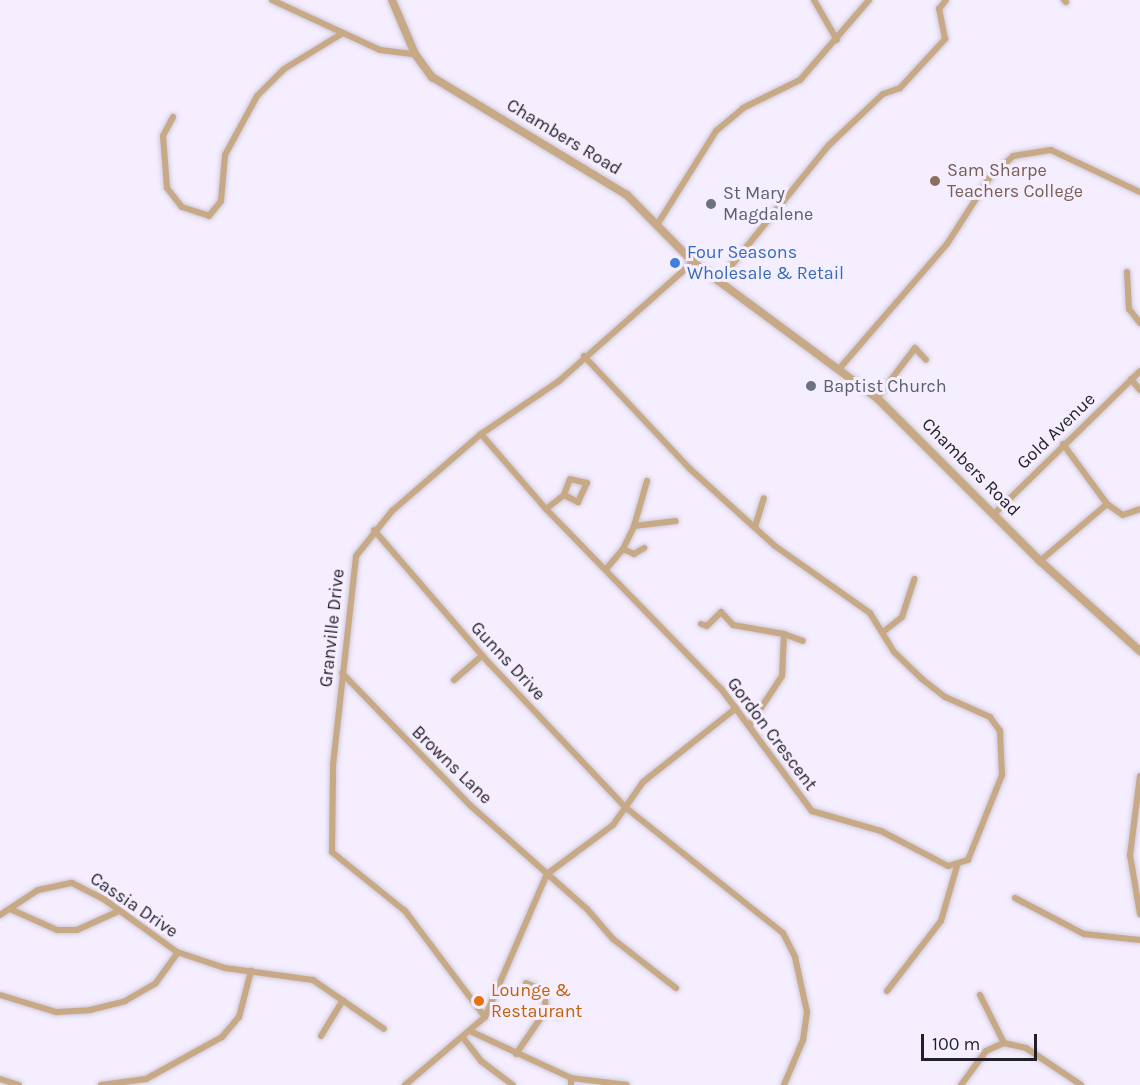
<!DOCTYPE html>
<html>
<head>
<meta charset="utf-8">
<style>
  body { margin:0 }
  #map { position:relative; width:1140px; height:1085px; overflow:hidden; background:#f5eeff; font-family:Karla,sans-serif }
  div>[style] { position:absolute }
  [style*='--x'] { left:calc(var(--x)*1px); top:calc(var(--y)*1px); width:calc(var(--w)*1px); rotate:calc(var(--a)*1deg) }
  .roads { filter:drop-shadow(0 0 2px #cfc9d8) drop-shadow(0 0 2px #cfc9d8) }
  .minor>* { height:6px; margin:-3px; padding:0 3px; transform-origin:3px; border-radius:3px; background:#c7a986 }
  .tertiary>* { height:8px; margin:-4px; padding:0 4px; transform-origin:4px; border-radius:4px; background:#c7a986 }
  .dots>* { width:16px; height:16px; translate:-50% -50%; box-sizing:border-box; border:3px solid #f5eeff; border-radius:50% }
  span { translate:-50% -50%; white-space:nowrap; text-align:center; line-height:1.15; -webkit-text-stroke:6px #f5eeff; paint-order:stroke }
  .street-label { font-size:18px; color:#231f29 }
  .education-label { font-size:18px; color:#785e54 }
  .left { translate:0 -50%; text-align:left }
  .worship-label { font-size:18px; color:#5b616d }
  .shop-label { font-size:18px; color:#366cbe }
  .food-label { font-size:18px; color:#c56008 }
  .scale { position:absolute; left:921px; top:1034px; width:116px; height:27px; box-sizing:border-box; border:3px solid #231f29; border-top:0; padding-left:8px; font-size:18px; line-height:21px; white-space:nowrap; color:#231f29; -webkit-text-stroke:4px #f5eeff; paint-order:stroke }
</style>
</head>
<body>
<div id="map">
  <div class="roads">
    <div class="minor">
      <div style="--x:272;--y:0;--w:119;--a:24.8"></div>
      <div style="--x:380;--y:50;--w:35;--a:7"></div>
      <div style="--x:814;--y:0;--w:46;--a:60.1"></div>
      <div style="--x:1064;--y:0;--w:3;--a:45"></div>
      <div style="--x:173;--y:117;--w:21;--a:118"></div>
      <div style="--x:163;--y:136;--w:52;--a:85.6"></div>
      <div style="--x:167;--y:188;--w:24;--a:52"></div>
      <div style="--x:182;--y:207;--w:28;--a:18"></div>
      <div style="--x:209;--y:216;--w:19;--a:-51"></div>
      <div style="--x:221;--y:201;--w:46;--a:-85"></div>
      <div style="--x:225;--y:155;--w:67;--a:-61.5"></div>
      <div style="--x:257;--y:96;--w:38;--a:-45"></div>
      <div style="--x:284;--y:69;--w:69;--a:-31.4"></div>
      <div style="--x:657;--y:225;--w:111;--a:-57.9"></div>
      <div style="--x:716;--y:131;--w:35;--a:-40"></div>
      <div style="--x:743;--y:108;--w:64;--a:-26.2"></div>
      <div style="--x:800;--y:80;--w:106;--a:-49.2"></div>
      <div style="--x:1127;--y:272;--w:37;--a:87"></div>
      <div style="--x:1129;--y:309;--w:18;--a:52"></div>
      <div style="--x:718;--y:282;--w:176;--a:-51"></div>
      <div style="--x:829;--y:145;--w:74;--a:-43.4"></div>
      <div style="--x:883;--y:94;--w:18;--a:-19"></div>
      <div style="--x:900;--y:88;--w:67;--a:-47.4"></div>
      <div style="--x:945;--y:39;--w:31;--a:-101"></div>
      <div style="--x:939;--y:9;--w:11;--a:-52"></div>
      <div style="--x:839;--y:369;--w:165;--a:-49.2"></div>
      <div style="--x:947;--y:244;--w:80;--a:-57.3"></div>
      <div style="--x:990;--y:177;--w:31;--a:-42"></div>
      <div style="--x:1013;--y:156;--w:38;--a:-9"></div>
      <div style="--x:1051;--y:150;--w:98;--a:25.3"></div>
      <div style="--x:1131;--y:379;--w:14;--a:51"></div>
      <div style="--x:877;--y:398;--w:63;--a:-52.8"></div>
      <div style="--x:915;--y:348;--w:16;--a:47"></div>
      <div style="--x:481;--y:434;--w:99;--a:49.1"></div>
      <div style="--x:546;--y:509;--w:252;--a:45.8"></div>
      <div style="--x:722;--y:690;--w:151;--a:53.4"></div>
      <div style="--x:812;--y:811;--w:72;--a:16.2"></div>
      <div style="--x:881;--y:831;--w:76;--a:27.6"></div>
      <div style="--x:948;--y:866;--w:21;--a:-17"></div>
      <div style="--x:968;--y:860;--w:92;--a:-68.2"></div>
      <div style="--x:1002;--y:775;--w:44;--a:-92.6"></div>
      <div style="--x:1000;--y:731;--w:17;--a:-126"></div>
      <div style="--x:990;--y:717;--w:49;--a:-156"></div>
      <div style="--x:945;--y:697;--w:29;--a:-142"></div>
      <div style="--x:922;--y:679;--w:39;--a:-136"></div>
      <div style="--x:894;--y:652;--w:46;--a:-121.6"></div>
      <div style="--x:870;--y:613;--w:116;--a:-144.8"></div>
      <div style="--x:775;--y:546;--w:115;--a:-137.8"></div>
      <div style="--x:690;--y:469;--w:155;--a:-133.2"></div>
      <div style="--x:1063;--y:444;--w:74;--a:53.7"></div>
      <div style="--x:1107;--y:504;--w:19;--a:35"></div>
      <div style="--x:1123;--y:515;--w:18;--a:-19"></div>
      <div style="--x:546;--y:509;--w:23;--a:-38"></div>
      <div style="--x:564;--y:495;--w:16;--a:27"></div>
      <div style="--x:578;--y:502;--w:21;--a:-65"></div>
      <div style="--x:587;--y:483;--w:17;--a:-167"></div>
      <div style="--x:570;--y:479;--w:17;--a:111"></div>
      <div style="--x:994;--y:514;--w:204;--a:-44.4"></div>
      <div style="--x:634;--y:526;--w:47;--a:-73.9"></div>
      <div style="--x:755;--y:527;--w:30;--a:-73"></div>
      <div style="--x:374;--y:530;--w:176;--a:49.2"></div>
      <div style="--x:489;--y:663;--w:198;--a:46.6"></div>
      <div style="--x:625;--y:807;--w:202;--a:38.6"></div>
      <div style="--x:783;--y:933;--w:27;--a:63"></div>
      <div style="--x:795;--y:957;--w:56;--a:77.7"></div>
      <div style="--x:807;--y:1012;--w:28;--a:98"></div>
      <div style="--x:803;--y:1040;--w:49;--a:112.9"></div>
      <div style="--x:623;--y:549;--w:25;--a:-64"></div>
      <div style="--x:634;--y:526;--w:42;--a:-6.8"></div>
      <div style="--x:1040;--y:561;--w:88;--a:-40.4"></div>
      <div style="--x:607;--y:568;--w:25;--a:-50"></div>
      <div style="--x:623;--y:549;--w:12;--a:24"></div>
      <div style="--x:634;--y:554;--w:12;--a:-31"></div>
      <div style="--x:701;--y:624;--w:6;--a:18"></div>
      <div style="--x:707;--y:626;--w:20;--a:-45"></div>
      <div style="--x:721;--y:612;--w:18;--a:47"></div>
      <div style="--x:733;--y:625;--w:52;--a:10"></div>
      <div style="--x:784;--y:634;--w:42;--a:92.7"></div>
      <div style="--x:782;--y:676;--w:60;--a:123.4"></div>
      <div style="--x:883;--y:632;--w:24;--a:-38"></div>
      <div style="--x:902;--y:617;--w:40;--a:-72"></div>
      <div style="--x:784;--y:634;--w:20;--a:20"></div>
      <div style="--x:342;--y:673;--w:185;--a:45.9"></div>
      <div style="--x:471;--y:806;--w:155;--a:41.6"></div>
      <div style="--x:587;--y:909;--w:40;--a:49"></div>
      <div style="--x:613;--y:939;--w:80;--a:37.9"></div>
      <div style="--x:454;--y:680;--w:37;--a:-41"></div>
      <div style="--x:1140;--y:776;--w:80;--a:97.2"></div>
      <div style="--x:1130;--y:855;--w:60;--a:80.4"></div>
      <div style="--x:1015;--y:898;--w:78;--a:27.6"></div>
      <div style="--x:1084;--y:934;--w:56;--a:6.1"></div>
      <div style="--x:10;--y:909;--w:51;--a:24.1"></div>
      <div style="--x:57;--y:930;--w:20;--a:0"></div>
      <div style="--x:77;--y:930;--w:46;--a:-24.3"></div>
      <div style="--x:0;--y:915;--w:45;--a:-33.3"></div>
      <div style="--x:38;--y:890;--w:35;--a:-12"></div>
      <div style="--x:72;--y:883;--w:37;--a:27"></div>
      <div style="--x:105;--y:900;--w:89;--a:35.8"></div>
      <div style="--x:177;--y:952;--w:51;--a:18.4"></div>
      <div style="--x:225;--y:968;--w:89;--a:7.8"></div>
      <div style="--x:313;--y:980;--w:86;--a:34.6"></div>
      <div style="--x:526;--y:983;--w:20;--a:24"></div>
      <div style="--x:544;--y:991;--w:19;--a:84"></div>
      <div style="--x:887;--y:991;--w:88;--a:-52.4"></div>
      <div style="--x:941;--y:921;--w:57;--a:-73.8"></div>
      <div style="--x:0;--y:995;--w:59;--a:16.9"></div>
      <div style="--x:56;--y:1012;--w:34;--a:-3"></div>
      <div style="--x:90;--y:1010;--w:36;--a:-14"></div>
      <div style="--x:125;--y:1001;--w:34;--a:-30"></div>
      <div style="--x:155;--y:984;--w:39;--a:-54"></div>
      <div style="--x:980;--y:995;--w:54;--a:63.4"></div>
      <div style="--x:485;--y:1017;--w:133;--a:-127"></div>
      <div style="--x:405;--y:911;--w:94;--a:-141.1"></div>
      <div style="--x:332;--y:852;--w:87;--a:-89.3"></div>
      <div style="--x:333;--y:765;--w:210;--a:-83.7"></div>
      <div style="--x:356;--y:556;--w:58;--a:-51.3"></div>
      <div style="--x:392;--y:511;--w:118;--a:-40.9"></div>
      <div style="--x:481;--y:434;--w:94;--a:-34.2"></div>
      <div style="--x:559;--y:381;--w:179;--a:-41.6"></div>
      <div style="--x:472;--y:1032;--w:109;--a:24.9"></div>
      <div style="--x:321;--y:1036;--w:42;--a:-58.6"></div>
      <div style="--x:464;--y:1039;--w:28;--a:52"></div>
      <div style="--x:481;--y:1061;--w:40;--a:37"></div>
      <div style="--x:516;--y:1054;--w:53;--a:-55.7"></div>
      <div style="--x:546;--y:1010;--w:15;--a:20"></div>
      <div style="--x:0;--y:1079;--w:20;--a:18"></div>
      <div style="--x:101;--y:1085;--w:45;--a:-7.6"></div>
      <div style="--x:146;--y:1079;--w:87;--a:-28.9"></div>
      <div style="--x:222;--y:1037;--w:26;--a:-50"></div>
      <div style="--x:239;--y:1017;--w:48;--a:-75.4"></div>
      <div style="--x:405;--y:1085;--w:105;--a:-40.4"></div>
      <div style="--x:485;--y:1017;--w:156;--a:-66.6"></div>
      <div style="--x:547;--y:874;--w:82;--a:-36.6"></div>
      <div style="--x:613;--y:825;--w:52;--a:-55.1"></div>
      <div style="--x:643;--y:782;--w:119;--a:-38.5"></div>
      <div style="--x:571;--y:1085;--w:7;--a:-90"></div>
      <div style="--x:571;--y:1078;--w:56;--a:7.1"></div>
      <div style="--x:961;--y:1085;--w:42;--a:-53.7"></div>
      <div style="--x:986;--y:1051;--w:20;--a:-24"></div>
      <div style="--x:1004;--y:1043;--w:23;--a:13"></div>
      <div style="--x:1026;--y:1048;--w:66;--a:33.9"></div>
    </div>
    <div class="tertiary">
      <div style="--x:392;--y:0;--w:59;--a:66.9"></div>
      <div style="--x:415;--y:54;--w:29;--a:54"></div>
      <div style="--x:432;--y:77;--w:228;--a:31.2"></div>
      <div style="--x:627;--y:195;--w:94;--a:45.4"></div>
      <div style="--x:693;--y:262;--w:229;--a:36.5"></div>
      <div style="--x:877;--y:398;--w:231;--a:45"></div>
      <div style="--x:1040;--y:561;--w:135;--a:42"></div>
    </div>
  </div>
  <div class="dots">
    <div style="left:935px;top:181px;background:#8d6e63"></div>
    <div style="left:711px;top:204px;background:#6b7280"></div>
    <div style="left:675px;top:263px;background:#3f7fe0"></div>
    <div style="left:811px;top:386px;background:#6b7280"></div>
    <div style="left:479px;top:1001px;background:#e8710a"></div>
  </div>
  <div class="street-label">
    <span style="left:564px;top:137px;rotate:31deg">Chambers Road</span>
    <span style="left:1056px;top:431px;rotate:-44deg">Gold Avenue</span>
    <span style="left:971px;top:467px;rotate:45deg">Chambers Road</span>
    <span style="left:332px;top:628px;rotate:-84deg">Granville Drive</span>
    <span style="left:508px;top:661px;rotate:47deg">Gunns Drive</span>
    <span style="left:772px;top:734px;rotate:53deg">Gordon Crescent</span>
    <span style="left:452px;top:765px;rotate:44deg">Browns Lane</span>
    <span style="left:134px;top:905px;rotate:34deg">Cassia Drive</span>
  </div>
  <div class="education-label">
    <span class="left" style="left:947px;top:181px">Sam Sharpe<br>Teachers College</span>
  </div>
  <div class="worship-label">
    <span class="left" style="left:723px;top:204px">St Mary<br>Magdalene</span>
    <span class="left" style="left:823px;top:386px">Baptist Church</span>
  </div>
  <div class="shop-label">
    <span class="left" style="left:687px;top:263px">Four Seasons<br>Wholesale &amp; Retail</span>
  </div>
  <div class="food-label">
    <span class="left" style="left:491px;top:1001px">Lounge &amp;<br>Restaurant</span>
  </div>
  <div class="scale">100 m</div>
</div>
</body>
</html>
